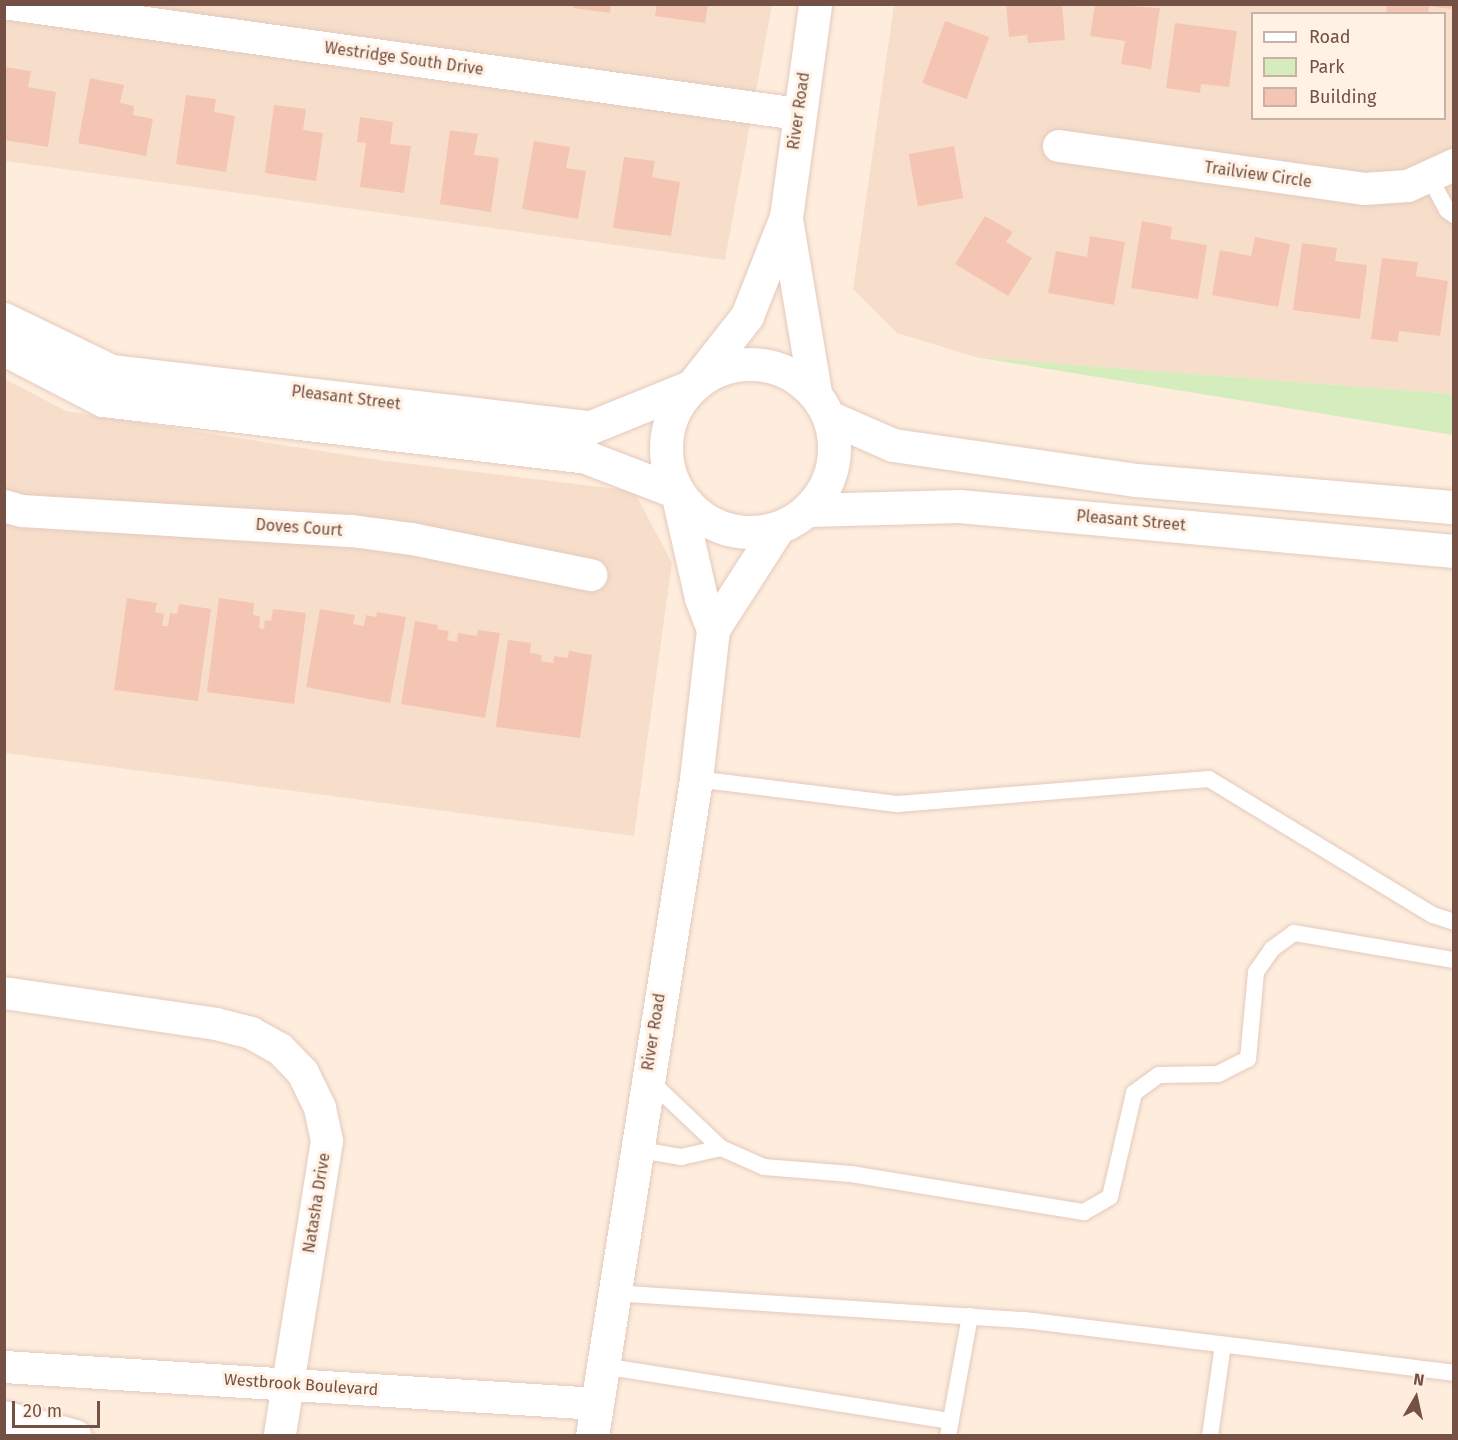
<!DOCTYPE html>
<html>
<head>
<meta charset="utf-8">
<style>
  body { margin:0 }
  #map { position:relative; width:1458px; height:1440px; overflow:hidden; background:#feeddd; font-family:"Fira Sans",sans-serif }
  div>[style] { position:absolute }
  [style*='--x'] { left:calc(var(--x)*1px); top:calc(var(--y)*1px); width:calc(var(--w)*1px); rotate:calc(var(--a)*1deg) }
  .residential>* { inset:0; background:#f6decb }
  .green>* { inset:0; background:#d5ecbc }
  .building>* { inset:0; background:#f5c5b3; transform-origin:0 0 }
  .roads { filter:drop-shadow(0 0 2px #e4cabc) drop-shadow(0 0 2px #e4cabc) }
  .lane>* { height:16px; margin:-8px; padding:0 8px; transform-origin:8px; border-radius:8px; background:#fff }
  .street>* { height:32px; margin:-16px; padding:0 16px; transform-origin:16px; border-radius:16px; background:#fff }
  .secondary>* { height:33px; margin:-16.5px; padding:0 16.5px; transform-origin:16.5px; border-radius:16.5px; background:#fff }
  .secondary>.ring { margin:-16.5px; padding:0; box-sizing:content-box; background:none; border:33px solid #fff; border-radius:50% }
  span { translate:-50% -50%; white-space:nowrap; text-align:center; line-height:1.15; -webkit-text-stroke:6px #fff2e5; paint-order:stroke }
  .street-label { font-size:16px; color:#755044 }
  .frame { position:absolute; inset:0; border:6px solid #755044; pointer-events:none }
  .legend { position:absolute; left:1251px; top:12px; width:195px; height:108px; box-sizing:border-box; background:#fff2e5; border:2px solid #c8b1a5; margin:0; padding:8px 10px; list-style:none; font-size:18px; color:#755044 }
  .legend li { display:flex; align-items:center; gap:12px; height:30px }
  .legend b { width:30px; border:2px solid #c8b1a5 }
  .north { position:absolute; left:1386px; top:1368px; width:60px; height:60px; -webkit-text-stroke:4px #fff2e5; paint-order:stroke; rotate:9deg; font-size:16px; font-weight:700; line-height:24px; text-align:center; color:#755044 }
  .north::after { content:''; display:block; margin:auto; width:21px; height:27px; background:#755044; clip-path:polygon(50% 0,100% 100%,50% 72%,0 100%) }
  .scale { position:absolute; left:12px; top:1401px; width:88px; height:27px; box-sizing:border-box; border:3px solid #755044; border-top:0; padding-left:8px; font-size:18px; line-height:21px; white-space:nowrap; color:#755044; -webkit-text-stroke:4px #fff2e5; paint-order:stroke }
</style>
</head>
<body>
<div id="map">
  <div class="residential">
    <div style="clip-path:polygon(5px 5px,772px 5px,725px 260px,5px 161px)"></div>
    <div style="clip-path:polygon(evenodd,894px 5px,1453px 5px,1453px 394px,975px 357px,897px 333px,853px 289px,894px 5px,1252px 14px,1444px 14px,1444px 118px,1252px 118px,1252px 14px)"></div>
    <div style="clip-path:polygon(5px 379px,66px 411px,379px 460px,634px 491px,672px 563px,634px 836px,5px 753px)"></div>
  </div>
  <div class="green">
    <div style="clip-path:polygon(975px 357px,1453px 394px,1453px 435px)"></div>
  </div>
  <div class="building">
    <div style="clip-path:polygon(574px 4px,611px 4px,610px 13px,573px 8px)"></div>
    <div style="clip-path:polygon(657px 4px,708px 4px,705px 23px,655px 16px)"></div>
    <div style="clip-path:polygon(1006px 4px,1062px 4px,1065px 40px,1028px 43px,1027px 35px,1009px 37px)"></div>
    <div style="clip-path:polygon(1095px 4px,1160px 8px,1151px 69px,1121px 64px,1125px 41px,1090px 36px)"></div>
    <div style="clip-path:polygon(1387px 4px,1452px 4px,1451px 9px,1429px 6px,1428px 14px,1386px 14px)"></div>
    <div style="left:945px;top:21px;width:47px;height:66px;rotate:20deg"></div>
    <div style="clip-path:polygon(1175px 23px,1237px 31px,1229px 87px,1201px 84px,1200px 93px,1166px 88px)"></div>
    <div style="clip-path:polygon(4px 67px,31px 71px,28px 87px,56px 92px,48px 147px,4px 140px)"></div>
    <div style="clip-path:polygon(90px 78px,124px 85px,120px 103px,134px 106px,133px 115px,153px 119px,146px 156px,78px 143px)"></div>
    <div style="clip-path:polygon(186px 95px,216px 99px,214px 112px,235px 116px,226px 172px,176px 164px)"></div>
    <div style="clip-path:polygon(274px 105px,306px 109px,303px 130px,323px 133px,316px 181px,265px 173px)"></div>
    <div style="clip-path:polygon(360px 117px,393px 122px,390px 144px,411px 146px,404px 193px,360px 187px,366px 143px,357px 142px)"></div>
    <div style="clip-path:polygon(450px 130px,478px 134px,474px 155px,499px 158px,491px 212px,440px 204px)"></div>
    <div style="clip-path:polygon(534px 141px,570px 147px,566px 168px,586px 171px,578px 219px,522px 209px)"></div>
    <div style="left:954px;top:146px;width:53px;height:46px;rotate:80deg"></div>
    <div style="clip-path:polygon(624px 157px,655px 161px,652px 177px,680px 182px,671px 236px,613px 228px)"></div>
    <div style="clip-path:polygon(985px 216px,1013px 232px,1006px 242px,1032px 258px,1008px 296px,955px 264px)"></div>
    <div style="clip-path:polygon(1142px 221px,1172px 227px,1170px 239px,1207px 245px,1198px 299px,1131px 288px)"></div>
    <div style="clip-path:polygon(1090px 236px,1125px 242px,1114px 305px,1048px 293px,1056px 251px,1087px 257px)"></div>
    <div style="clip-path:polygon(1255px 237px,1290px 244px,1278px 307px,1212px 295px,1220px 250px,1251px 256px)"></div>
    <div style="clip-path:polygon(1302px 243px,1337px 248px,1335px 261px,1367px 265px,1360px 319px,1293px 310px)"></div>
    <div style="clip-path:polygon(1382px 258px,1418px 262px,1416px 276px,1448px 281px,1440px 336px,1399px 331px,1398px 342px,1371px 339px)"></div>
    <div style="clip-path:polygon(127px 598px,157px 603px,155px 612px,164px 614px,162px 626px,168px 626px,170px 613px,177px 614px,179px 604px,211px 609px,198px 701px,114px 690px)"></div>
    <div style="clip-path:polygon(219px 598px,254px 603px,253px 615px,260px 616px,259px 628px,264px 629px,265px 620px,271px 621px,273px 609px,306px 613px,294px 704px,207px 692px)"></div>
    <div style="clip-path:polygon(320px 609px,355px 615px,353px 624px,364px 626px,366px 615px,376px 617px,377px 612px,406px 617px,390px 703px,306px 687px)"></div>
    <div style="clip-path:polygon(415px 621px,438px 625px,437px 629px,449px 631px,447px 640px,457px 642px,458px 633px,477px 636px,478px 630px,500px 633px,485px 718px,401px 704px)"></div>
    <div style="clip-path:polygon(508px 640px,531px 643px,530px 653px,542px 655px,541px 661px,553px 663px,554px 656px,568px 658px,569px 651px,592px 655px,580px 738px,496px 727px)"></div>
  </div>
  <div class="roads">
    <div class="lane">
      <div style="--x:1430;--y:178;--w:36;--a:62"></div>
      <div style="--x:1447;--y:210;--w:9;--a:36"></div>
      <div style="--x:696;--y:779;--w:204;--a:7.1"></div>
      <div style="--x:898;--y:804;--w:312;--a:-4.6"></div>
      <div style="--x:1209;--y:779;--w:262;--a:31.3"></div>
      <div style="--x:1433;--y:915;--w:22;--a:18"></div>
      <div style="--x:648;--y:1079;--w:100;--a:43.4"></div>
      <div style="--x:721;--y:1148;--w:47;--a:23.8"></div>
      <div style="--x:764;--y:1167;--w:87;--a:4.6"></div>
      <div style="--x:851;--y:1174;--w:236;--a:9.3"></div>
      <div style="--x:1084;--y:1212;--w:30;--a:-30"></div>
      <div style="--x:1110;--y:1197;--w:107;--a:-77"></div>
      <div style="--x:1134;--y:1093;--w:31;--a:-36"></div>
      <div style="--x:1159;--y:1075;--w:59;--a:-1"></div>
      <div style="--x:1218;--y:1074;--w:34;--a:-27"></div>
      <div style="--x:1248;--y:1059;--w:87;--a:-84.7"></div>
      <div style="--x:1256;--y:972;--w:28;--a:-55"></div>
      <div style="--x:1272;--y:949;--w:27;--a:-36"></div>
      <div style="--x:1294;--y:933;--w:162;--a:9.6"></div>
      <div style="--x:635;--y:1149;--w:47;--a:9.9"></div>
      <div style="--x:681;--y:1157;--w:41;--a:-12.7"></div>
      <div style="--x:613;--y:1293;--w:412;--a:3.8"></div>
      <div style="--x:1024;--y:1320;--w:433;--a:7"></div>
      <div style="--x:603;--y:1366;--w:352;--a:9"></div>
      <div style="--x:948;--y:1436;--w:122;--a:-79.6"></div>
      <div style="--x:1210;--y:1436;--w:92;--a:-81.9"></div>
    </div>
    <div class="street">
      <div style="--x:10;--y:4;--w:796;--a:7.95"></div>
      <div style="--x:1059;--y:146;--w:308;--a:8"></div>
      <div style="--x:1364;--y:189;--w:44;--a:-3.9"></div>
      <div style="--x:1408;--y:186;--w:51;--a:-24.5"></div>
      <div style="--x:4;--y:506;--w:19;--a:16"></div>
      <div style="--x:22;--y:511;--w:331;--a:3.5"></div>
      <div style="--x:352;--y:531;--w:61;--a:7.6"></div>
      <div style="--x:412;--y:539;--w:183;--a:11.4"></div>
      <div style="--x:4;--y:993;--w:214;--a:8.3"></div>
      <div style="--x:216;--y:1024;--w:36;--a:14"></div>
      <div style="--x:251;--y:1033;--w:33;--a:29"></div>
      <div style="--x:280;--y:1049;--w:33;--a:46"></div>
      <div style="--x:303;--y:1073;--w:39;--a:64"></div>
      <div style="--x:320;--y:1108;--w:34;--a:78"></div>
      <div style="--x:327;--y:1141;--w:299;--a:99.1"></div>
      <div style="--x:4;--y:1367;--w:594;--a:3.57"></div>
      <div style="--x:4;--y:1417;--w:74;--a:14.8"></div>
    </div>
    <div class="secondary">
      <div style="--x:786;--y:219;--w:176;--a:80.5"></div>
      <div style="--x:4;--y:319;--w:119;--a:25.9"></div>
      <div style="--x:111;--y:371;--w:483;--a:6.7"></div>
      <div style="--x:591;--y:427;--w:109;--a:-22.1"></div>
      <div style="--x:692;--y:386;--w:89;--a:-51.8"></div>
      <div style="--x:747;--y:316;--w:106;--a:-68.5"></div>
      <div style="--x:786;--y:217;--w:215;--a:-82.2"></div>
      <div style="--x:4;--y:349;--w:111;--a:27.3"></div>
      <div style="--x:103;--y:400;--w:486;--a:6.7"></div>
      <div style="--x:586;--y:457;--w:97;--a:21"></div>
      <div style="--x:677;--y:492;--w:109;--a:77.2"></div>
      <div style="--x:701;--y:598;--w:33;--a:69"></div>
      <div class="ring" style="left:666px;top:364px;width:135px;height:135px"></div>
      <div style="--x:829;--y:417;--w:70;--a:23.6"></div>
      <div style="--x:893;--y:445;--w:246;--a:8.2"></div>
      <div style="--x:1136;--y:480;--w:319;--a:4.9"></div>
      <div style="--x:807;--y:510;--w:152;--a:-1.5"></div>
      <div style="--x:959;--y:506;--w:497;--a:5.2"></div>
      <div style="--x:592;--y:1436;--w:665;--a:-81"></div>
      <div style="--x:696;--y:779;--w:151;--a:-83.5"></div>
      <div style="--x:713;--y:629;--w:120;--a:-57.2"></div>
    </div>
  </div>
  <div class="street-label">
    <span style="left:404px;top:59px;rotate:8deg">Westridge South Drive</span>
    <span style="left:799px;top:111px;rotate:-82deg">River Road</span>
    <span style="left:1258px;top:175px;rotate:8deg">Trailview Circle</span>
    <span style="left:346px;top:398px;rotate:7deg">Pleasant Street</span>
    <span style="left:1131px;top:521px;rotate:5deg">Pleasant Street</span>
    <span style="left:299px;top:528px;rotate:4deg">Doves Court</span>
    <span style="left:654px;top:1032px;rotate:-81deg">River Road</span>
    <span style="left:317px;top:1203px;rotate:-81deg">Natasha Drive</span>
    <span style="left:301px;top:1385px;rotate:4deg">Westbrook Boulevard</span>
  </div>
  <div class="frame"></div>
  <ul class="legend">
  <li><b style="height:8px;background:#fff"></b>Road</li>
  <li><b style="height:16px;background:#d5ecbc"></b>Park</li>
  <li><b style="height:16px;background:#f5c5b3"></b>Building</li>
  </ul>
  <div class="north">N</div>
  <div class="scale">20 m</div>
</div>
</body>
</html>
